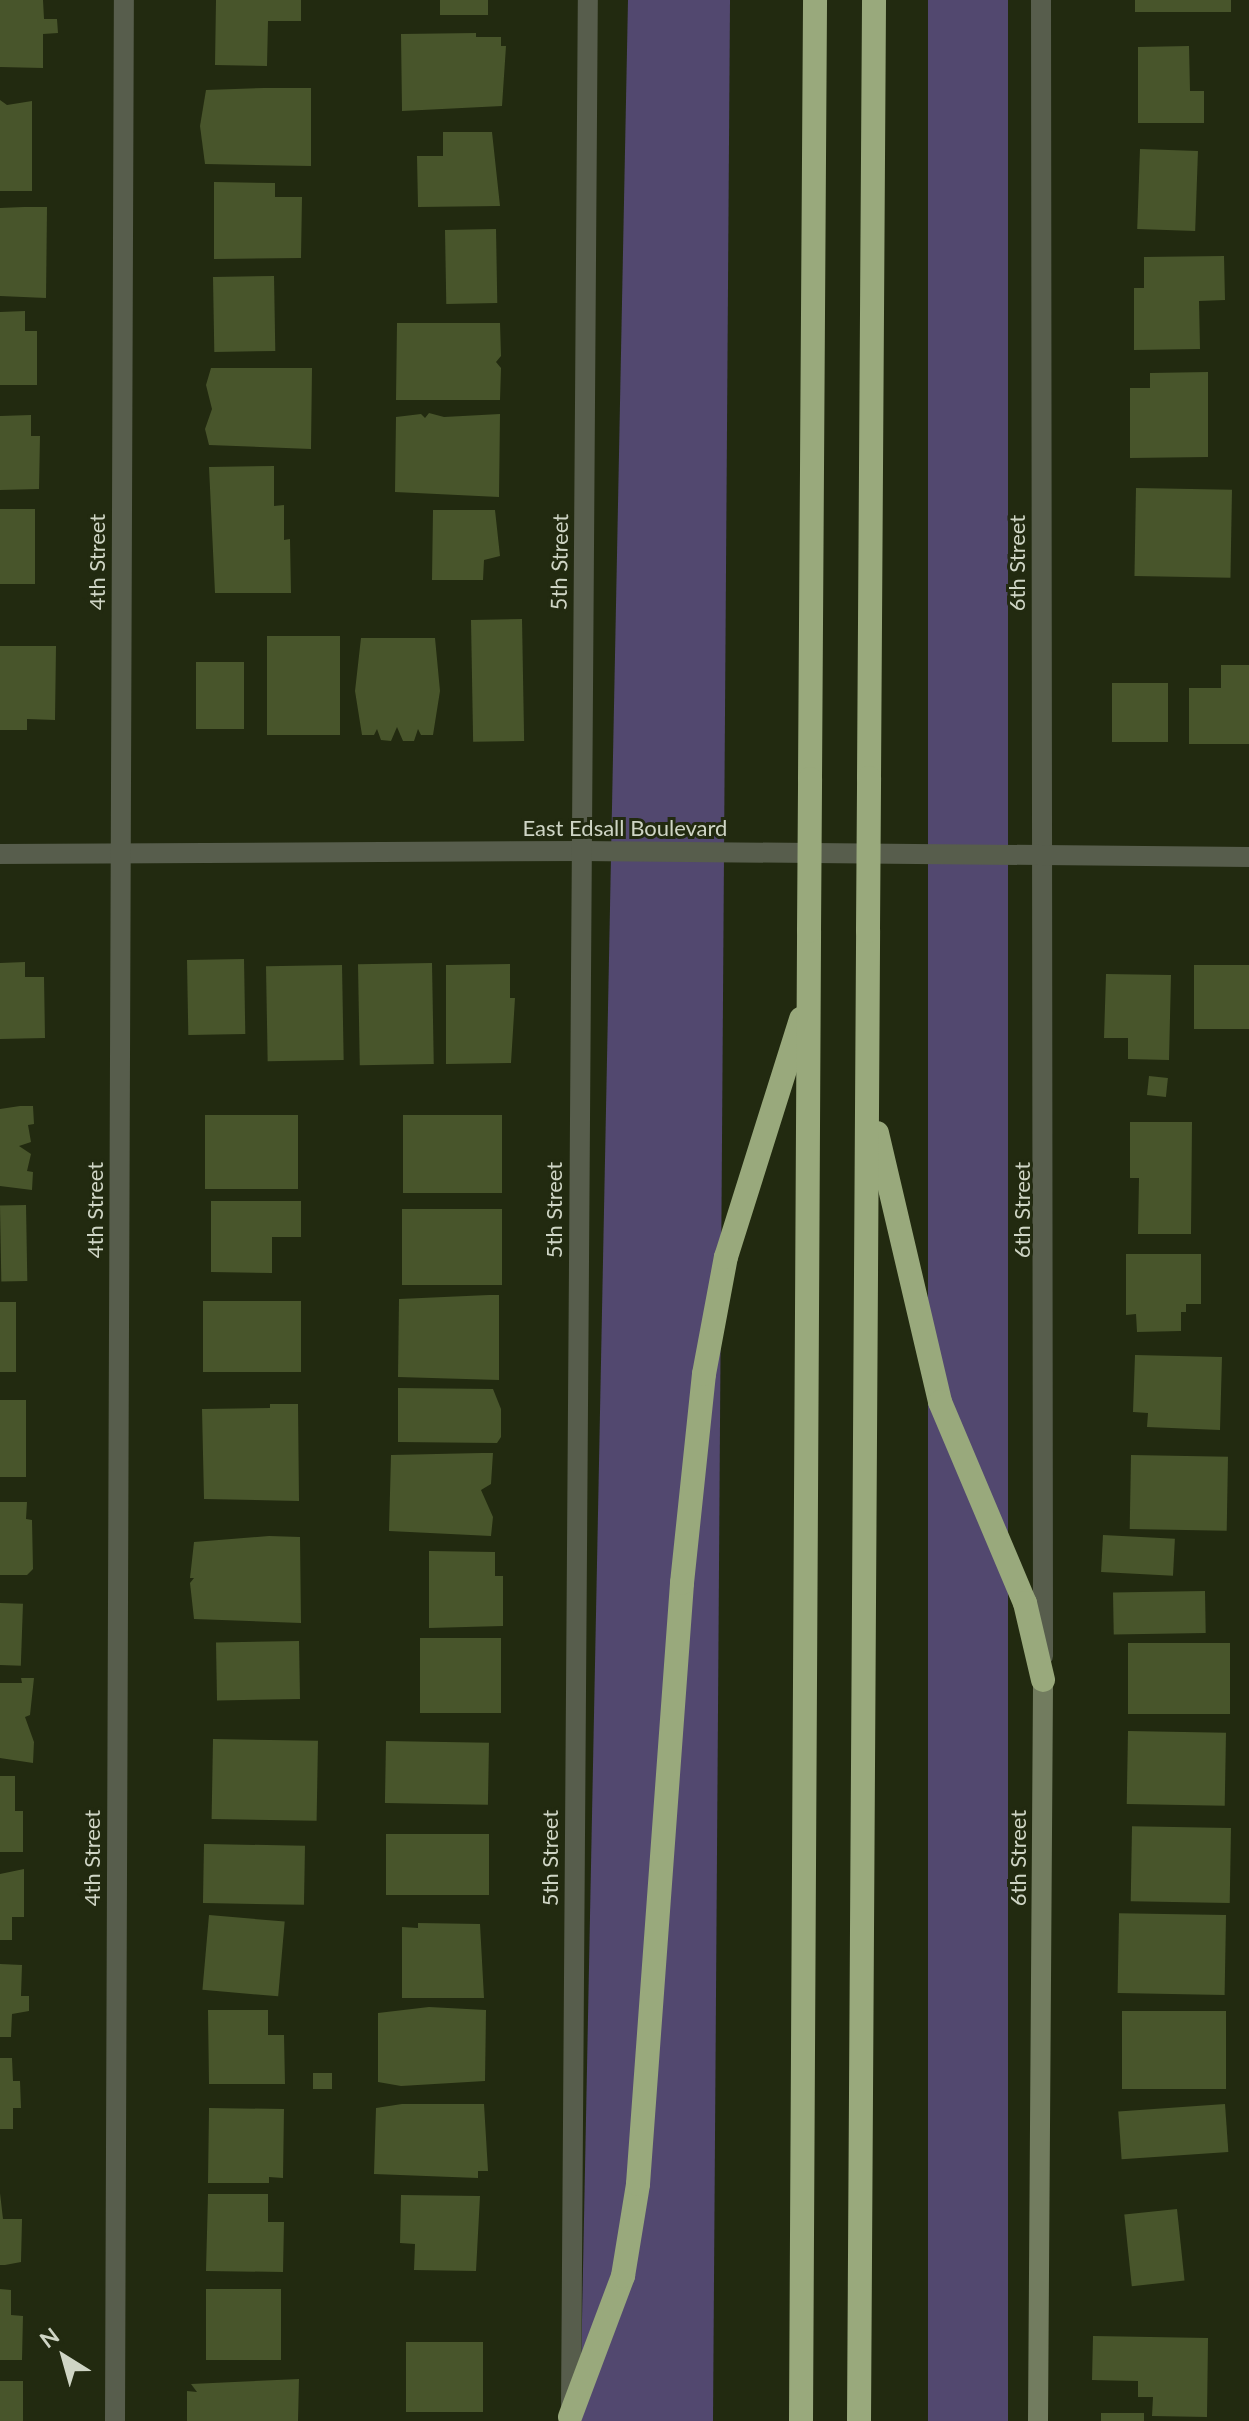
<!DOCTYPE html>
<html>
<head>
<meta charset="utf-8">
<style>
  body { margin:0 }
  #map { position:relative; width:1249px; height:2421px; overflow:hidden; background:#222a10; font-family:Lato,sans-serif }
  div>[style] { position:absolute }
  [style*='--x'] { left:calc(var(--x)*1px); top:calc(var(--y)*1px); width:calc(var(--w)*1px); rotate:calc(var(--a)*1deg) }
  .forest>* { inset:0; background:#52486f; transform-origin:0 0 }
  .building>* { inset:0; background:#48552b; transform-origin:0 0 }
  .street>* { height:20px; margin:-10px; padding:0 10px; transform-origin:10px; border-radius:10px; background:#575d4c }
  .secondary>* { height:20px; margin:-10px; padding:0 10px; transform-origin:10px; border-radius:10px; background:#727c5f }
  .highway>* { height:24px; margin:-12px; padding:0 12px; transform-origin:12px; border-radius:12px; background:#99a97c }
  .highway-bridge>* { height:24px; margin:-12px; padding:0 12px; transform-origin:12px; border-radius:12px; background:#99a97c }
  span { translate:-50% -50%; white-space:nowrap; text-align:center; line-height:1.15; -webkit-text-stroke:6px #222a10; paint-order:stroke }
  .street-label { font-size:22px; color:#cfd5c5 }
  .north { position:absolute; left:24px; top:2317px; width:80px; height:80px; -webkit-text-stroke:6px #222a10; paint-order:stroke; rotate:323deg; font-size:22px; font-weight:700; line-height:32px; text-align:center; color:#cfd5c5 }
  .north::after { content:''; display:block; margin:auto; width:28px; height:36px; background:#cfd5c5; clip-path:polygon(50% 0,100% 100%,50% 72%,0 100%) }
</style>
</head>
<body>
<div id="map">
  <div class="forest">
    <div style="clip-path:polygon(628px 0,730px 0,713px 2421px,580px 2421px)"></div>
    <div style="left:928px;top:0;width:80px;height:2421px"></div>
  </div>
  <div class="building">
    <div style="clip-path:polygon(0 0,43px 0,44px 19px,57px 19px,58px 33px,43px 34px,43px 68px,0 67px)"></div>
    <div style="clip-path:polygon(216px 0,301px 0,301px 21px,268px 21px,267px 66px,215px 65px)"></div>
    <div style="left:440px;top:0;width:48px;height:15px"></div>
    <div style="left:1135px;top:0;width:96px;height:12px"></div>
    <div style="clip-path:polygon(476px 33px,476px 37px,501px 37px,501px 46px,506px 46px,502px 106px,402px 111px,401px 34px)"></div>
    <div style="clip-path:polygon(1189px 46px,1190px 91px,1204px 91px,1204px 123px,1138px 123px,1138px 47px)"></div>
    <div style="clip-path:polygon(264px 88px,311px 88px,311px 166px,205px 164px,200px 126px,206px 90px)"></div>
    <div style="clip-path:polygon(0 100px,7px 105px,32px 101px,32px 191px,0 191px)"></div>
    <div style="clip-path:polygon(443px 132px,492px 132px,500px 206px,418px 207px,417px 156px,443px 156px)"></div>
    <div style="left:1140px;top:149px;width:58px;height:80px;rotate:2deg"></div>
    <div style="clip-path:polygon(214px 182px,275px 183px,275px 197px,302px 197px,301px 258px,214px 259px)"></div>
    <div style="clip-path:polygon(24px 207px,47px 207px,46px 298px,0 296px,0 208px)"></div>
    <div style="left:496px;top:229px;width:74px;height:51px;rotate:89deg"></div>
    <div style="clip-path:polygon(1224px 256px,1225px 300px,1199px 301px,1200px 349px,1134px 350px,1134px 288px,1144px 288px,1144px 257px)"></div>
    <div style="left:274px;top:276px;width:75px;height:61px;rotate:89deg"></div>
    <div style="clip-path:polygon(25px 311px,25px 331px,37px 331px,37px 385px,0 385px,0 312px)"></div>
    <div style="clip-path:polygon(397px 323px,500px 323px,501px 356px,496px 362px,501px 368px,500px 400px,396px 400px)"></div>
    <div style="clip-path:polygon(211px 368px,312px 368px,311px 449px,209px 445px,205px 429px,212px 409px,206px 385px)"></div>
    <div style="clip-path:polygon(1208px 372px,1208px 457px,1130px 458px,1130px 388px,1150px 388px,1150px 373px)"></div>
    <div style="clip-path:polygon(429px 413px,444px 417px,500px 414px,499px 497px,395px 492px,396px 417px,421px 414px,425px 418px)"></div>
    <div style="clip-path:polygon(31px 415px,31px 436px,40px 436px,39px 489px,0 490px,0 416px)"></div>
    <div style="clip-path:polygon(274px 466px,274px 506px,284px 505px,284px 540px,290px 539px,291px 593px,215px 593px,209px 467px)"></div>
    <div style="left:1136px;top:488px;width:96px;height:88px;rotate:1deg"></div>
    <div style="left:0;top:509px;width:35px;height:75px"></div>
    <div style="clip-path:polygon(433px 510px,495px 510px,500px 556px,484px 560px,483px 580px,432px 580px)"></div>
    <div style="left:522px;top:619px;width:122px;height:51px;rotate:89deg"></div>
    <div style="left:267px;top:636px;width:73px;height:99px"></div>
    <div style="clip-path:polygon(361px 638px,435px 638px,440px 691px,433px 735px,421px 735px,418px 729px,414px 741px,403px 741px,397px 727px,391px 741px,381px 740px,377px 729px,374px 735px,362px 735px,355px 691px)"></div>
    <div style="clip-path:polygon(0 646px,56px 646px,55px 720px,27px 719px,27px 730px,0 730px)"></div>
    <div style="left:196px;top:662px;width:48px;height:67px"></div>
    <div style="clip-path:polygon(1221px 665px,1249px 665px,1249px 744px,1189px 744px,1189px 688px,1221px 688px)"></div>
    <div style="left:1112px;top:683px;width:56px;height:59px"></div>
    <div style="left:244px;top:959px;width:75px;height:57px;rotate:89deg"></div>
    <div style="clip-path:polygon(25px 962px,25px 977px,44px 977px,45px 1038px,0 1039px,0 963px)"></div>
    <div style="left:432px;top:963px;width:101px;height:74px;rotate:89deg"></div>
    <div style="clip-path:polygon(510px 964px,510px 998px,515px 998px,511px 1063px,446px 1064px,446px 965px)"></div>
    <div style="left:342px;top:965px;width:95px;height:76px;rotate:89deg"></div>
    <div style="left:1194px;top:965px;width:55px;height:64px"></div>
    <div style="clip-path:polygon(1106px 974px,1171px 975px,1169px 1060px,1128px 1059px,1128px 1038px,1104px 1038px)"></div>
    <div style="left:1149px;top:1076px;width:19px;height:19px;rotate:6deg"></div>
    <div style="clip-path:polygon(20px 1106px,33px 1106px,34px 1124px,28px 1125px,31px 1142px,19px 1146px,31px 1154px,27px 1171px,33px 1172px,32px 1190px,0 1186px,0 1109px)"></div>
    <div style="left:205px;top:1115px;width:93px;height:74px"></div>
    <div style="left:403px;top:1115px;width:99px;height:78px"></div>
    <div style="clip-path:polygon(1130px 1122px,1192px 1122px,1191px 1234px,1138px 1234px,1139px 1178px,1130px 1178px)"></div>
    <div style="clip-path:polygon(211px 1201px,301px 1201px,301px 1237px,272px 1237px,272px 1273px,211px 1272px)"></div>
    <div style="left:26px;top:1205px;width:76px;height:26px;rotate:89deg"></div>
    <div style="left:402px;top:1209px;width:100px;height:76px"></div>
    <div style="clip-path:polygon(1126px 1254px,1201px 1254px,1201px 1304px,1186px 1304px,1186px 1312px,1181px 1312px,1181px 1331px,1137px 1332px,1136px 1314px,1126px 1315px)"></div>
    <div style="clip-path:polygon(489px 1295px,499px 1295px,499px 1380px,398px 1377px,399px 1299px)"></div>
    <div style="left:301px;top:1301px;width:71px;height:98px;rotate:90deg"></div>
    <div style="left:0;top:1302px;width:16px;height:70px"></div>
    <div style="clip-path:polygon(1135px 1355px,1222px 1357px,1220px 1430px,1147px 1427px,1148px 1413px,1133px 1412px)"></div>
    <div style="clip-path:polygon(398px 1388px,493px 1389px,501px 1409px,501px 1437px,497px 1443px,398px 1442px)"></div>
    <div style="left:0;top:1400px;width:26px;height:77px"></div>
    <div style="clip-path:polygon(270px 1404px,298px 1404px,299px 1501px,204px 1499px,202px 1409px,270px 1408px)"></div>
    <div style="clip-path:polygon(482px 1453px,493px 1453px,491px 1484px,481px 1490px,493px 1517px,491px 1536px,389px 1531px,391px 1455px)"></div>
    <div style="left:1131px;top:1455px;width:97px;height:74px;rotate:1deg"></div>
    <div style="clip-path:polygon(0 1502px,27px 1502px,26px 1519px,32px 1520px,33px 1569px,27px 1575px,0 1575px)"></div>
    <div style="left:1103px;top:1535px;width:72px;height:37px;rotate:3deg"></div>
    <div style="clip-path:polygon(269px 1536px,300px 1537px,301px 1623px,194px 1619px,190px 1583px,194px 1578px,190px 1578px,194px 1542px)"></div>
    <div style="clip-path:polygon(429px 1551px,495px 1552px,495px 1576px,503px 1576px,503px 1626px,429px 1628px)"></div>
    <div style="left:1205px;top:1591px;width:42px;height:92px;rotate:89deg"></div>
    <div style="left:0;top:1603px;width:23px;height:62px;rotate:2deg"></div>
    <div style="left:420px;top:1638px;width:81px;height:75px"></div>
    <div style="left:299px;top:1641px;width:58px;height:83px;rotate:89deg"></div>
    <div style="left:1230px;top:1643px;width:71px;height:102px;rotate:90deg"></div>
    <div style="clip-path:polygon(21px 1678px,34px 1678px,30px 1715px,25px 1717px,34px 1742px,33px 1763px,0 1758px,0 1683px,22px 1683px)"></div>
    <div style="left:1128px;top:1731px;width:98px;height:73px;rotate:1deg"></div>
    <div style="left:213px;top:1739px;width:105px;height:80px;rotate:1deg"></div>
    <div style="left:386px;top:1741px;width:103px;height:62px;rotate:1deg"></div>
    <div style="clip-path:polygon(0 1776px,15px 1776px,15px 1811px,23px 1811px,23px 1852px,0 1852px)"></div>
    <div style="left:1231px;top:1828px;width:75px;height:99px;rotate:91deg"></div>
    <div style="left:489px;top:1834px;width:61px;height:103px;rotate:90deg"></div>
    <div style="left:204px;top:1844px;width:101px;height:59px;rotate:1deg"></div>
    <div style="clip-path:polygon(24px 1869px,24px 1917px,12px 1917px,12px 1940px,0 1940px,0 1874px)"></div>
    <div style="left:209px;top:1915px;width:76px;height:75px;rotate:5deg"></div>
    <div style="left:1226px;top:1915px;width:80px;height:107px;rotate:91deg"></div>
    <div style="clip-path:polygon(418px 1923px,480px 1924px,484px 1998px,402px 1998px,402px 1927px,418px 1928px)"></div>
    <div style="clip-path:polygon(0 1964px,22px 1965px,21px 1996px,29px 1996px,29px 2011px,12px 2014px,11px 2037px,0 2037px)"></div>
    <div style="clip-path:polygon(429px 2007px,486px 2010px,485px 2081px,401px 2086px,378px 2082px,378px 2013px)"></div>
    <div style="clip-path:polygon(208px 2010px,268px 2010px,268px 2035px,284px 2035px,285px 2084px,209px 2084px)"></div>
    <div style="left:1122px;top:2011px;width:104px;height:78px"></div>
    <div style="clip-path:polygon(0 2058px,12px 2058px,13px 2081px,20px 2081px,21px 2108px,13px 2108px,13px 2129px,0 2129px)"></div>
    <div style="left:313px;top:2073px;width:19px;height:16px"></div>
    <div style="clip-path:polygon(402px 2104px,484px 2104px,488px 2171px,478px 2171px,478px 2178px,374px 2174px,376px 2108px)"></div>
    <div style="left:1225px;top:2104px;width:48px;height:107px;rotate:86deg"></div>
    <div style="clip-path:polygon(209px 2108px,284px 2109px,283px 2178px,269px 2177px,269px 2183px,208px 2183px)"></div>
    <div style="clip-path:polygon(0 2193px,3px 2219px,22px 2219px,21px 2262px,5px 2265px,0 2265px)"></div>
    <div style="clip-path:polygon(208px 2194px,268px 2194px,268px 2222px,284px 2222px,283px 2272px,206px 2271px)"></div>
    <div style="clip-path:polygon(401px 2195px,480px 2196px,476px 2271px,414px 2270px,415px 2244px,400px 2243px)"></div>
    <div style="left:1177px;top:2209px;width:72px;height:53px;rotate:84deg"></div>
    <div style="clip-path:polygon(0 2289px,11px 2290px,11px 2315px,23px 2316px,22px 2360px,0 2360px)"></div>
    <div style="left:206px;top:2289px;width:75px;height:71px"></div>
    <div style="clip-path:polygon(1093px 2336px,1208px 2338px,1207px 2417px,1152px 2416px,1153px 2397px,1138px 2397px,1138px 2381px,1092px 2380px)"></div>
    <div style="left:406px;top:2342px;width:77px;height:70px"></div>
    <div style="clip-path:polygon(299px 2379px,298px 2421px,187px 2421px,187px 2391px,197px 2392px,191px 2384px)"></div>
    <div style="left:0;top:2381px;width:23px;height:40px"></div>
    <div style="left:1101px;top:2413px;width:43px;height:8px"></div>
  </div>
  <div class="street">
    <div style="--x:1041;--y:0;--w:1656;--a:89.93"></div>
    <div style="--x:0;--y:854;--w:581;--a:-0.3"></div>
    <div style="--x:581;--y:851;--w:668;--a:0.51"></div>
    <div style="--x:571;--y:2409;--w:2409;--a:-89.6"></div>
    <div style="--x:115;--y:2421;--w:2421;--a:-89.79"></div>
  </div>
  <div class="secondary">
    <div style="--x:1038;--y:2421;--w:741;--a:-89.61"></div>
  </div>
  <div class="highway">
    <div style="--x:869;--y:778;--w:778;--a:-89.63"></div>
    <div style="--x:810;--y:779;--w:779;--a:-89.63"></div>
    <div style="--x:877;--y:1133;--w:276;--a:76.8"></div>
    <div style="--x:940;--y:1402;--w:218;--a:67.1"></div>
    <div style="--x:1025;--y:1603;--w:79;--a:76.8"></div>
    <div style="--x:570;--y:2417;--w:151;--a:-69.4"></div>
    <div style="--x:623;--y:2276;--w:93;--a:-80.7"></div>
    <div style="--x:638;--y:2184;--w:603;--a:-85.81"></div>
    <div style="--x:682;--y:1583;--w:210;--a:-84"></div>
    <div style="--x:704;--y:1374;--w:119;--a:-79.4"></div>
    <div style="--x:726;--y:1257;--w:250;--a:-72.5"></div>
    <div style="--x:801;--y:2421;--w:1490;--a:-89.69"></div>
    <div style="--x:859;--y:2421;--w:1490;--a:-89.65"></div>
  </div>
  <div class="highway-bridge">
    <div style="--x:809;--y:931;--w:152;--a:-89.6"></div>
    <div style="--x:868;--y:931;--w:153;--a:-89.6"></div>
  </div>
  <div class="street-label">
    <span style="left:97px;top:562px;rotate:-90deg">4th Street</span>
    <span style="left:559px;top:562px;rotate:-89deg">5th Street</span>
    <span style="left:1017px;top:563px;rotate:-90deg">6th Street</span>
    <span style="left:625px;top:828px">East Edsall Boulevard</span>
    <span style="left:95px;top:1210px;rotate:-90deg">4th Street</span>
    <span style="left:554px;top:1210px;rotate:-90deg">5th Street</span>
    <span style="left:1022px;top:1210px;rotate:-90deg">6th Street</span>
    <span style="left:92px;top:1858px;rotate:-90deg">4th Street</span>
    <span style="left:550px;top:1858px;rotate:-90deg">5th Street</span>
    <span style="left:1018px;top:1858px;rotate:-90deg">6th Street</span>
  </div>
  <div class="north">N</div>
</div>
</body>
</html>
